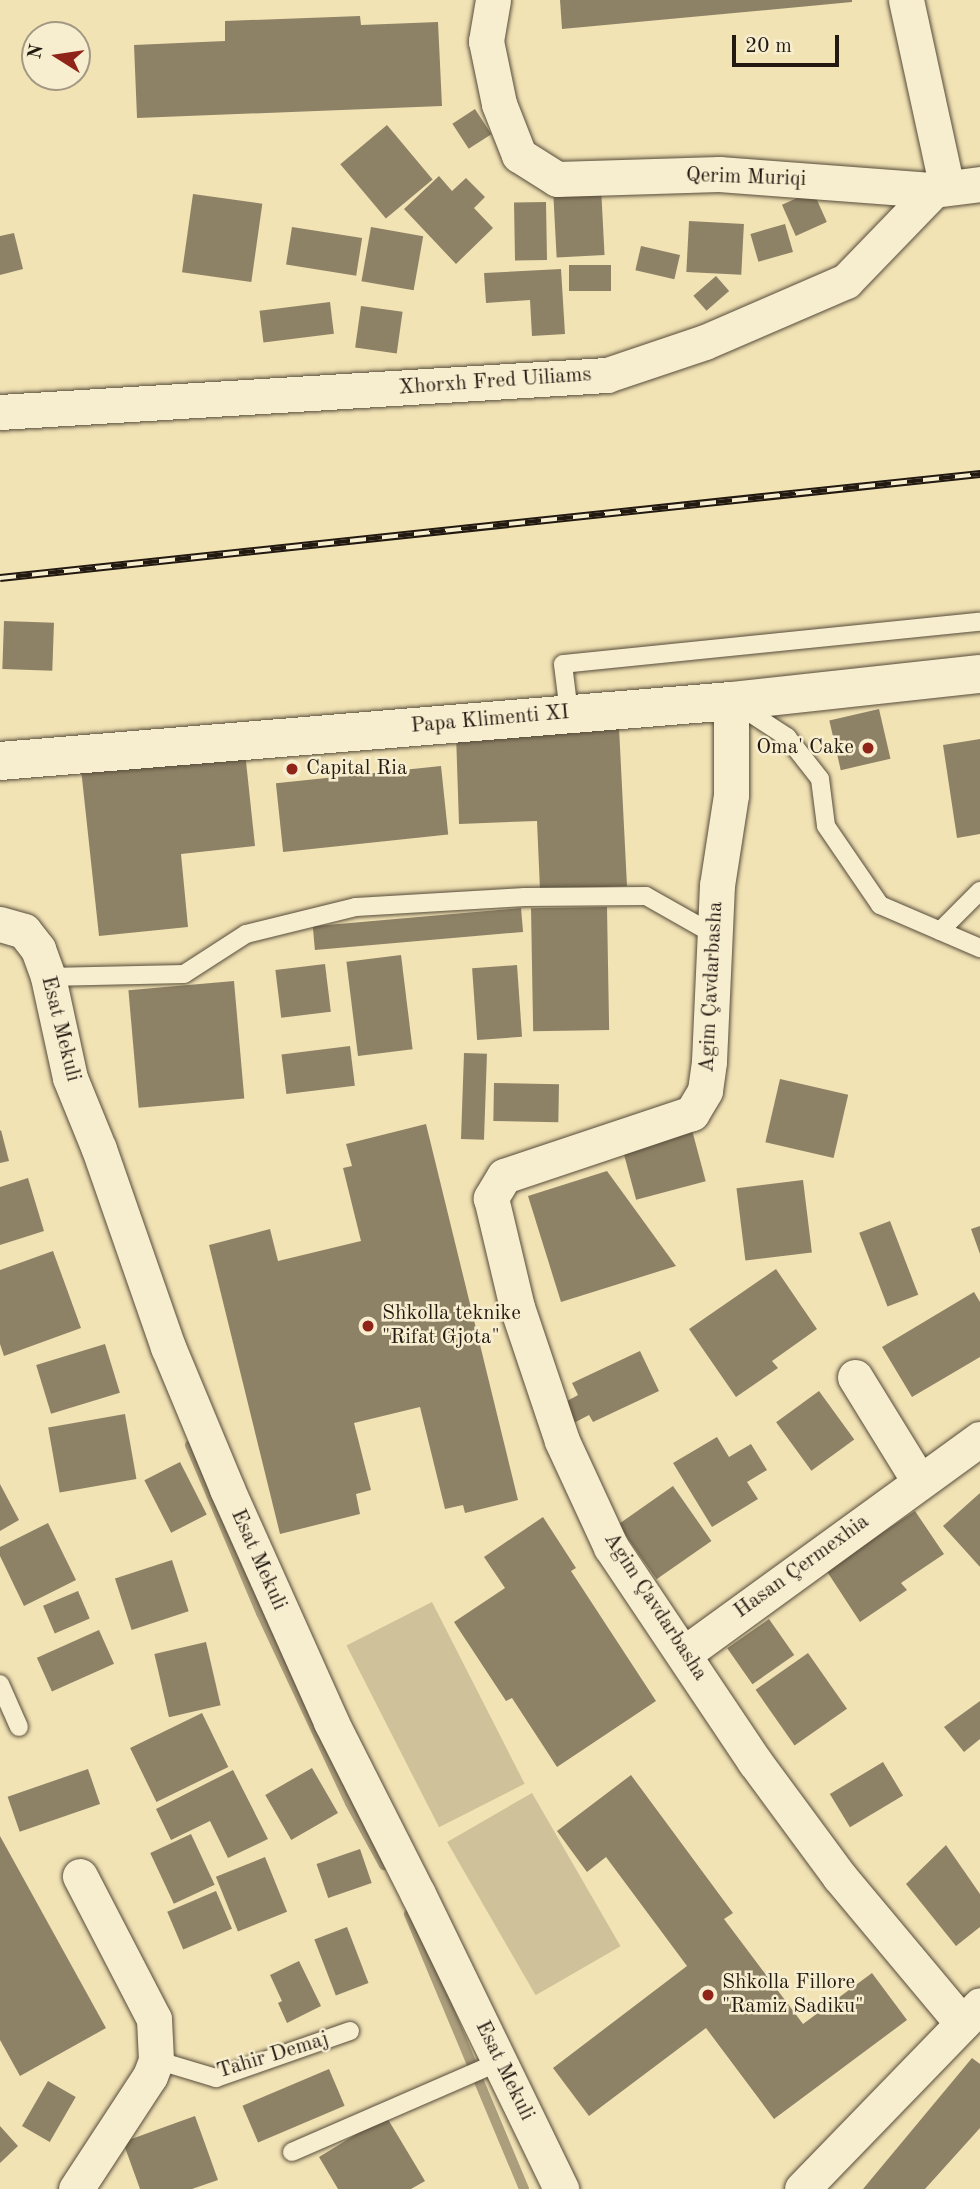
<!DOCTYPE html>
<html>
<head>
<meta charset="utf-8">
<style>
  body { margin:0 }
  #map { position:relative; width:980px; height:2189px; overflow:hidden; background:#f2e3b5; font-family:"Old Standard TT",serif }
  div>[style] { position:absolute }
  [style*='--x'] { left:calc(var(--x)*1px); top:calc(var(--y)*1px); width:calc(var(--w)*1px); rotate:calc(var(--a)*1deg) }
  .green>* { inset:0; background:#cfc199; transform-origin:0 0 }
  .stream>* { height:10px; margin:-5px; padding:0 5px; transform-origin:5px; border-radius:5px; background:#ab9e7d }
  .building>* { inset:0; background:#8e8266; transform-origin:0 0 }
  .roads { filter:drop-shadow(0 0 2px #564c3a) drop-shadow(0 0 2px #564c3a) }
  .service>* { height:18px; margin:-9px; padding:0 9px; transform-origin:9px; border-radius:9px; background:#f7edcf }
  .minor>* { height:35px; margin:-17.5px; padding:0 17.5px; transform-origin:17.5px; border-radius:17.5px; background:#f7edcf }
  .tertiary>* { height:38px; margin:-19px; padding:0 19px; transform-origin:19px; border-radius:19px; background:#f7edcf }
  .rail>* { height:8px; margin-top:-4px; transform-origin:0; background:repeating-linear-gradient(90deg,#f7edcf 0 16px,#221911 0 32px); box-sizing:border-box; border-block:2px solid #221911 }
  .dots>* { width:19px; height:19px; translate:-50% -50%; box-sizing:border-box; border:4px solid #f7edcf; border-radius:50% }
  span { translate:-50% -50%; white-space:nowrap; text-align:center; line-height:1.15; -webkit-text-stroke:5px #f7edcf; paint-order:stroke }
  .street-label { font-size:21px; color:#221911 }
  .poi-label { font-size:21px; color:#221911 }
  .right { translate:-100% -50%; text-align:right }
  .left { translate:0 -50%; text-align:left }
  .north { position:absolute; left:21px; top:21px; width:70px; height:70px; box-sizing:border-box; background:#f7edcf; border:2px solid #a29883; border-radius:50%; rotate:282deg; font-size:19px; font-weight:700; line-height:28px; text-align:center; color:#221911 }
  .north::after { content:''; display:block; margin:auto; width:24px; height:32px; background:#8f2418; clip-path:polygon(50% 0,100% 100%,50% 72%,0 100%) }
  .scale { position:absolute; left:732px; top:35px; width:107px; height:32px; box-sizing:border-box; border:4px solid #221911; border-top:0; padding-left:9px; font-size:21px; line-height:24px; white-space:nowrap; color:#221911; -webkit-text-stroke:5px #f7edcf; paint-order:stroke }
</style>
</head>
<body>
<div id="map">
  <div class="green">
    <div style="left:432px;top:1602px;width:204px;height:96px;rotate:63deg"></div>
    <div style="left:532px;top:1793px;width:177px;height:98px;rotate:60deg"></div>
  </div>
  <div class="stream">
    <div style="--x:190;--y:1445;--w:182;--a:67.1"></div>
    <div style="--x:261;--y:1613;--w:210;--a:64.9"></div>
    <div style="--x:350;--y:1803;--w:71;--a:61.3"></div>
    <div style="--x:409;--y:1914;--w:298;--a:67.3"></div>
  </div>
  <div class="building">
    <div style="clip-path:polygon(560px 0,852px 0,852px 2px,562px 29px)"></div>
    <div style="clip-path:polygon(360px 16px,361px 25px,438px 22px,442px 106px,137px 118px,134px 45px,225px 41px,225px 21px)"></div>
    <div style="left:475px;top:109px;width:30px;height:27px;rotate:57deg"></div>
    <div style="left:387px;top:125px;width:71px;height:61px;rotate:50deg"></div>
    <div style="clip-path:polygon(439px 176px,452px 191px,466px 178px,485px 197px,474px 208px,493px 228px,456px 264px,404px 209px)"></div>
    <div style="left:601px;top:187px;width:68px;height:48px;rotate:87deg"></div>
    <div style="left:813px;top:191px;width:34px;height:34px;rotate:66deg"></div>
    <div style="left:193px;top:194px;width:70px;height:79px;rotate:8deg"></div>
    <div style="left:546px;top:202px;width:58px;height:32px;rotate:89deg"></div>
    <div style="left:689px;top:221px;width:55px;height:51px;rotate:3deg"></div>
    <div style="left:785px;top:224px;width:29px;height:36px;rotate:74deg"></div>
    <div style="left:292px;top:227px;width:71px;height:38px;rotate:9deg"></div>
    <div style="left:371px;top:227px;width:53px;height:55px;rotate:10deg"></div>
    <div style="clip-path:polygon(14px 233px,23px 269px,0 275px,0 236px)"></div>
    <div style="left:641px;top:246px;width:40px;height:25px;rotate:13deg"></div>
    <div style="left:569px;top:265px;width:42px;height:26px"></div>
    <div style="clip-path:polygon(561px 269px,565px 334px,532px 336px,530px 300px,486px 303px,484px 273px)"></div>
    <div style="left:716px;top:276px;width:20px;height:30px;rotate:49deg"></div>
    <div style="left:330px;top:302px;width:32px;height:71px;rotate:83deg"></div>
    <div style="left:361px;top:306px;width:42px;height:42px;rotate:8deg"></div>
    <div style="left:4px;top:621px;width:50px;height:48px;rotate:2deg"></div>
    <div style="left:879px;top:709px;width:51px;height:51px;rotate:77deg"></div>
    <div style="clip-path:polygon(619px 727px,627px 886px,540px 890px,537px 821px,459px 824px,456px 734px)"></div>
    <div style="clip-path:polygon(980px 739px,980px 834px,957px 838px,943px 745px)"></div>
    <div style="clip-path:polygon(245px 752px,255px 846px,181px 854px,188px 927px,99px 936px,81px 769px)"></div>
    <div style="left:441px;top:766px;width:69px;height:166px;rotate:84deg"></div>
    <div style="left:607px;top:907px;width:123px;height:76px;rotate:89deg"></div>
    <div style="left:521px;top:908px;width:24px;height:209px;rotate:85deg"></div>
    <div style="left:401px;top:955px;width:95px;height:55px;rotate:83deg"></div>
    <div style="left:325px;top:964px;width:48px;height:50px;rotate:83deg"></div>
    <div style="left:517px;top:965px;width:72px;height:45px;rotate:86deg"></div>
    <div style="left:234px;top:981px;width:118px;height:106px;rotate:85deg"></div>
    <div style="left:350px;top:1046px;width:40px;height:69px;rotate:83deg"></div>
    <div style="left:464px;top:1053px;width:23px;height:86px;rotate:2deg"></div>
    <div style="left:780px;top:1079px;width:70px;height:65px;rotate:13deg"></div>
    <div style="left:494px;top:1083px;width:65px;height:38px;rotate:1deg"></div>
    <div style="clip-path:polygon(426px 1124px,518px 1500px,465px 1513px,463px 1505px,445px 1509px,420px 1407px,354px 1423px,371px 1490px,356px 1494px,360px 1514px,280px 1534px,209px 1245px,270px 1229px,278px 1261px,361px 1241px,343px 1168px,352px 1166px,346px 1144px)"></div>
    <div style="clip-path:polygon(1px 1130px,9px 1161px,0 1163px,0 1131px)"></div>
    <div style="left:692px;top:1130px;width:53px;height:72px;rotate:75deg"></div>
    <div style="clip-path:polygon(607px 1171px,676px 1266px,561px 1302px,528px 1196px)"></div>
    <div style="clip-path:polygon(28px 1178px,44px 1231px,0 1245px,0 1187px)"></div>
    <div style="left:803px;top:1180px;width:73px;height:67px;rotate:83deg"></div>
    <div style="left:890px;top:1221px;width:79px;height:33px;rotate:69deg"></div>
    <div style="clip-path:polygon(980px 1226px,980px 1254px,971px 1229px)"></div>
    <div style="clip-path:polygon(53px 1251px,81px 1328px,4px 1356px,0 1344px,0 1270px)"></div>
    <div style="clip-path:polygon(776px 1269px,817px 1329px,772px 1361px,778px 1368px,736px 1397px,689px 1329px)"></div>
    <div style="clip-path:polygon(974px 1292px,980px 1302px,980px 1357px,912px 1397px,882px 1347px)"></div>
    <div style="left:105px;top:1344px;width:51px;height:72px;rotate:73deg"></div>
    <div style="clip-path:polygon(640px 1351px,659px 1391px,593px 1422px,589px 1415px,570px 1425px,560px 1405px,578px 1395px,572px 1383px)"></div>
    <div style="left:819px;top:1391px;width:60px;height:53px;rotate:54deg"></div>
    <div style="left:125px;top:1414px;width:66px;height:78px;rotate:80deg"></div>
    <div style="clip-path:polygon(717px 1437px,729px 1457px,751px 1444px,767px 1470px,747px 1482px,758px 1499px,712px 1527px,673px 1463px)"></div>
    <div style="left:180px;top:1462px;width:59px;height:40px;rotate:63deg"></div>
    <div style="clip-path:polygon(0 1484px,19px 1520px,0 1531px)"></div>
    <div style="left:673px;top:1486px;width:67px;height:67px;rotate:55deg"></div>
    <div style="clip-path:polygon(980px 1493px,980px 1567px,943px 1526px)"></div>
    <div style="clip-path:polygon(915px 1511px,944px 1554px,901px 1583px,907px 1590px,860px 1622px,826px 1570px)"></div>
    <div style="clip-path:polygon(543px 1517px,576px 1568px,571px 1571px,656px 1701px,557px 1767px,512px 1698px,506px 1701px,454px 1622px,505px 1588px,484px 1557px)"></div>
    <div style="clip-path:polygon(48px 1523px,76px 1580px,24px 1606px,0 1556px,0 1547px)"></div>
    <div style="left:172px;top:1560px;width:54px;height:60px;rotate:72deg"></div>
    <div style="left:78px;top:1591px;width:30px;height:38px;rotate:67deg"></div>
    <div style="left:769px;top:1619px;width:44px;height:51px;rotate:55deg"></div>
    <div style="left:99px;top:1630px;width:37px;height:68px;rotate:66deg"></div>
    <div style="left:206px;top:1642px;width:65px;height:53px;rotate:77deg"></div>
    <div style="left:808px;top:1653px;width:68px;height:64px;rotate:55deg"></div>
    <div style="clip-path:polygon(980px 1701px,980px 1739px,964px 1752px,944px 1727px)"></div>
    <div style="left:202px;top:1713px;width:60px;height:80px;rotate:64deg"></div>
    <div style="left:883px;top:1762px;width:39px;height:62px;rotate:59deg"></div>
    <div style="left:312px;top:1768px;width:52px;height:54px;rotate:60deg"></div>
    <div style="left:88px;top:1769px;width:37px;height:85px;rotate:71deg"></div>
    <div style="clip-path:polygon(233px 1770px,268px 1839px,228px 1858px,210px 1821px,171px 1840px,156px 1809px)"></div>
    <div style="clip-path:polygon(631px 1775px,733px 1913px,724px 1919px,803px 2024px,872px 1973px,907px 2020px,774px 2119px,706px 2028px,589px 2116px,553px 2068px,687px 1966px,606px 1857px,587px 1872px,557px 1831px)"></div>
    <div style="left:191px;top:1834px;width:56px;height:45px;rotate:65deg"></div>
    <div style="clip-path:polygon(0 1836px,106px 2028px,20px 2076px,0 2040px)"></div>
    <div style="clip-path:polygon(946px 1845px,980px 1894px,980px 1927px,956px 1946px,906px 1884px)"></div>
    <div style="left:360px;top:1849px;width:36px;height:46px;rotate:71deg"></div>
    <div style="left:265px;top:1857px;width:59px;height:53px;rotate:68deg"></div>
    <div style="left:216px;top:1891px;width:41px;height:53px;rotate:67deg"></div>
    <div style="left:347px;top:1927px;width:60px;height:35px;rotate:69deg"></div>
    <div style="clip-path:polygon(299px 1961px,321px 2006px,287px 2023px,278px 2003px,282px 2001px,270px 1975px)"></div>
    <div style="clip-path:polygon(972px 2058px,980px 2064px,980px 2128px,925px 2189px,863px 2189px)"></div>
    <div style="left:329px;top:2069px;width:40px;height:94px;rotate:67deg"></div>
    <div style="left:48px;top:2081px;width:32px;height:52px;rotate:30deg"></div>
    <div style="clip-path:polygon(195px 2116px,218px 2180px,192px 2189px,140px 2189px,123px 2142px)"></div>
    <div style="clip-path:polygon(386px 2116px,425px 2181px,411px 2189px,338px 2189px,319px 2157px)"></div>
    <div style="clip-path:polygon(0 2126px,18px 2146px,0 2163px)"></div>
  </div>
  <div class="roads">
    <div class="service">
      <div style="--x:738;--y:705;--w:59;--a:33.1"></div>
      <div style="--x:787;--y:737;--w:53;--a:51.8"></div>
      <div style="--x:820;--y:779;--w:47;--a:82.7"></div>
      <div style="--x:826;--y:826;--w:96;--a:55.6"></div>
      <div style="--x:880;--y:905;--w:109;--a:23.3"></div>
      <div style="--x:569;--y:713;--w:49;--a:-97"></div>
      <div style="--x:563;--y:664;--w:419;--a:-5.8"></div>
      <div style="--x:940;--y:931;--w:57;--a:-45"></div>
      <div style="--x:48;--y:977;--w:136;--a:-1.3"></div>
      <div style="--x:184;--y:974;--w:74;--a:-32.8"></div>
      <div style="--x:246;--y:934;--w:113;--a:-13.8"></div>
      <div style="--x:356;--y:907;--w:169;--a:-3.4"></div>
      <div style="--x:525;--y:897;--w:121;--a:-0.5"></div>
      <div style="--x:646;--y:896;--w:79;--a:29.5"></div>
      <div style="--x:0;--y:1684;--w:47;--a:66.2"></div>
      <div style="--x:156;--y:2060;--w:63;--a:16.7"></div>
      <div style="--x:216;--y:2078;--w:142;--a:-19.3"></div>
      <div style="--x:292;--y:2152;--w:226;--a:-23.5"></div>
    </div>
    <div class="minor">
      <div style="--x:493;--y:0;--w:42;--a:99.7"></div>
      <div style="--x:486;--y:41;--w:64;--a:78.3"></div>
      <div style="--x:499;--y:104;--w:55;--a:68.6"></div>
      <div style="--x:519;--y:155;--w:45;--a:32.3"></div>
      <div style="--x:557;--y:179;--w:162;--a:-1.8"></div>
      <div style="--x:719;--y:174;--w:216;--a:4.3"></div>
      <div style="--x:934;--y:190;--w:46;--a:-7.4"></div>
      <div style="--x:906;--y:0;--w:192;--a:77.7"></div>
      <div style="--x:0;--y:412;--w:608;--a:-3.49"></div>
      <div style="--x:607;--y:375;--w:103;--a:-18.6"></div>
      <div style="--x:705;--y:342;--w:154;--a:-23.4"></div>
      <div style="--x:846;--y:281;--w:127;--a:-46"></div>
      <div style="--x:731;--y:701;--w:94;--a:90"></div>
      <div style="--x:731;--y:795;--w:91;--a:98.8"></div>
      <div style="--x:717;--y:885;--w:177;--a:92.6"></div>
      <div style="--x:709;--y:1062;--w:29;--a:98"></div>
      <div style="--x:705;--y:1091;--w:26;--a:121"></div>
      <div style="--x:692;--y:1113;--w:198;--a:161.5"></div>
      <div style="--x:504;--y:1176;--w:26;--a:121"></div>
      <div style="--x:491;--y:1198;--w:112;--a:76.6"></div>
      <div style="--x:517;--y:1307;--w:141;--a:71.4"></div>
      <div style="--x:562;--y:1441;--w:117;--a:65.2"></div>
      <div style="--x:611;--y:1547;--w:259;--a:56.2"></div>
      <div style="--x:755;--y:1762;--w:142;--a:53.6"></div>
      <div style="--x:839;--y:1876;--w:192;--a:50.1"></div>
      <div style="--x:0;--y:924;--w:25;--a:16"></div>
      <div style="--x:24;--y:931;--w:23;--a:52"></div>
      <div style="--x:38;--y:949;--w:30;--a:70"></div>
      <div style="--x:48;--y:977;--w:103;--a:77.7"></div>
      <div style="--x:70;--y:1078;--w:77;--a:67.8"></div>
      <div style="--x:99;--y:1149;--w:210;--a:70.8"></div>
      <div style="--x:168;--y:1347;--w:154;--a:67.4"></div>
      <div style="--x:227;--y:1489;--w:255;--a:65.9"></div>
      <div style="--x:331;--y:1722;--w:193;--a:63.2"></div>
      <div style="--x:418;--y:1894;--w:328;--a:64.1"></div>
      <div style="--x:855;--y:1377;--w:122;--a:58.4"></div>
      <div style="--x:685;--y:1653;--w:364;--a:-36"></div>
      <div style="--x:76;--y:2189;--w:135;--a:-56.8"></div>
      <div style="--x:150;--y:2076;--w:17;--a:-69"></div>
      <div style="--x:156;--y:2060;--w:41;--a:-92.8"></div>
      <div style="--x:154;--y:2019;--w:161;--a:-117.4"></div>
      <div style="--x:802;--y:2189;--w:256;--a:-45.9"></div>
    </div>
    <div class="tertiary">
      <div style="--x:0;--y:761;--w:733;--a:-4.69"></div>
      <div style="--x:731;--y:701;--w:250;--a:-6.2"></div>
    </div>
  </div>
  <div class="rail">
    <div style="--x:0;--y:578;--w:986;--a:-6.06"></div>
  </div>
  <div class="dots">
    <div style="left:868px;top:748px;background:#8f2418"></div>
    <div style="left:292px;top:769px;background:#8f2418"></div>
    <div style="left:368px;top:1326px;background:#8f2418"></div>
    <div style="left:708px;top:1995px;background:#8f2418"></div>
  </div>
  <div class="street-label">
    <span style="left:746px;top:178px;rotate:2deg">Qerim Muriqi</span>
    <span style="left:495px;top:382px;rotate:-4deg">Xhorxh Fred Uiliams</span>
    <span style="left:490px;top:720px;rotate:-5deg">Papa Klimenti XI</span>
    <span style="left:712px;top:987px;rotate:-87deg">Agim Çavdarbasha</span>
    <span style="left:60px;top:1029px;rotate:76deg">Esat Mekuli</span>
    <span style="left:258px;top:1560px;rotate:66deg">Esat Mekuli</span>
    <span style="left:802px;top:1567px;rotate:-36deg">Hasan Çermexhia</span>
    <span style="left:655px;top:1607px;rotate:57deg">Agim Çavdarbasha</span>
    <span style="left:273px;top:2056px;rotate:-17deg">Tahir Demaj</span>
    <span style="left:504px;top:2071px;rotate:64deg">Esat Mekuli</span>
  </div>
  <div class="poi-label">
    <span class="right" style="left:854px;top:748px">Oma' Cake</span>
    <span class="left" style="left:306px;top:769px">Capital Ria</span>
    <span class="left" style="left:382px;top:1326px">Shkolla teknike<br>"Rifat Gjota"</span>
    <span class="left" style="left:722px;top:1995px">Shkolla Fillore<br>"Ramiz Sadiku"</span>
  </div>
  <div class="north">N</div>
  <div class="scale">20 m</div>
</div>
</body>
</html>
